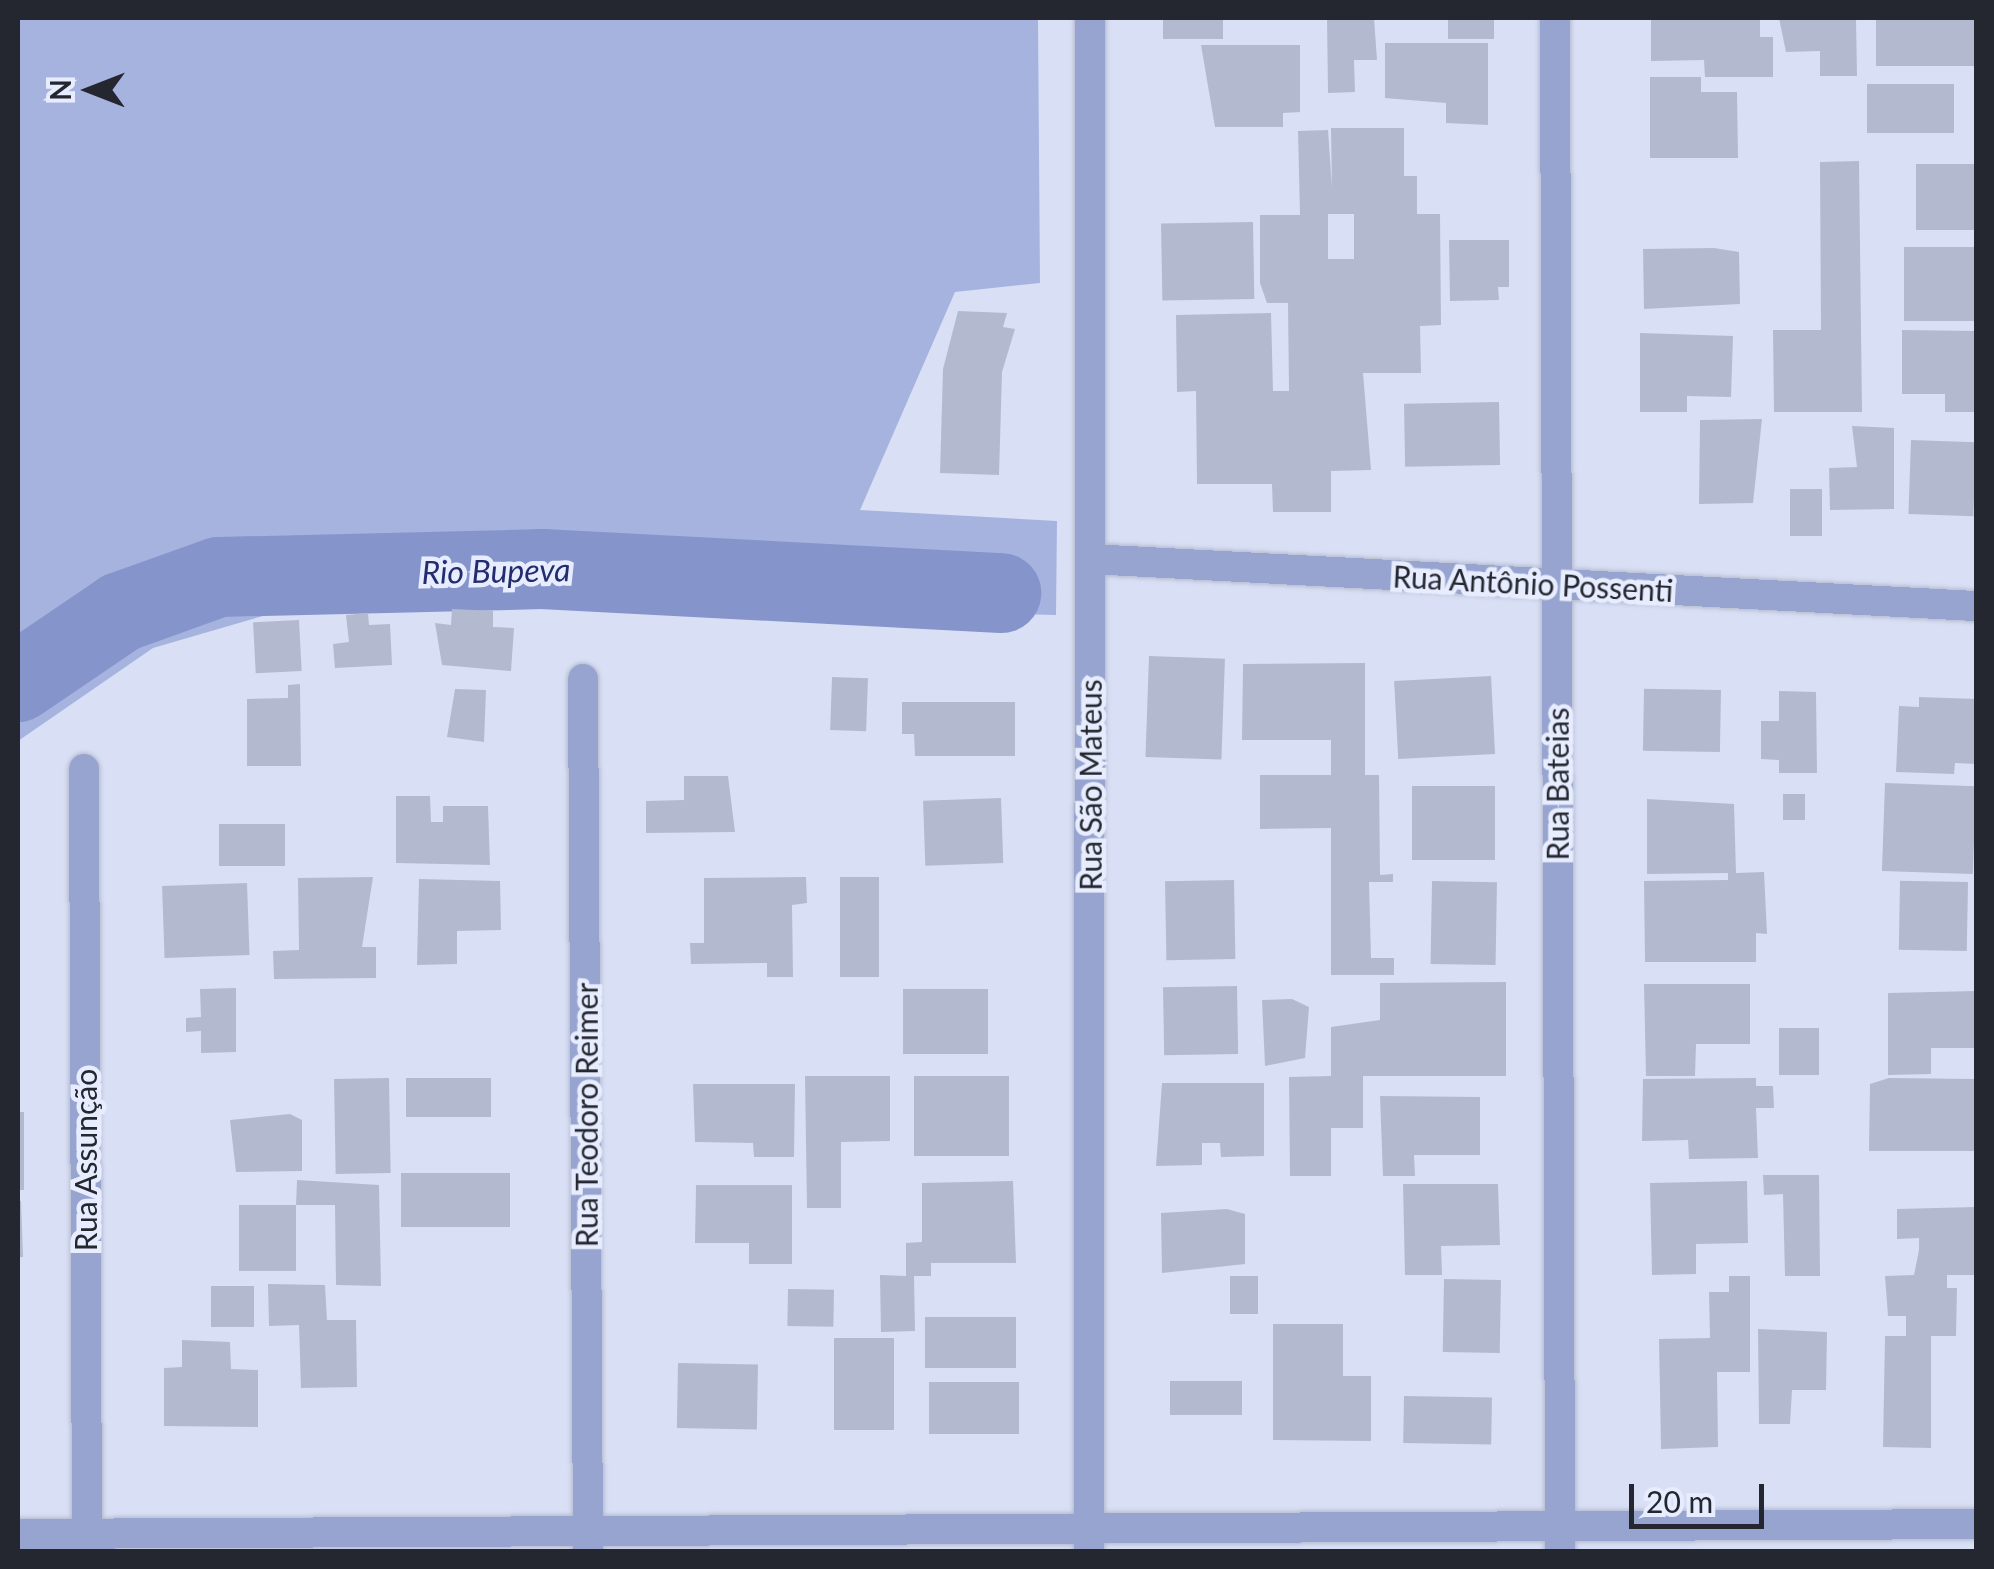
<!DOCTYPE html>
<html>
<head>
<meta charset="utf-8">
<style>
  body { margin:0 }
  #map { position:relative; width:1994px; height:1569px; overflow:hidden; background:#d9e0f6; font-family:Lato,sans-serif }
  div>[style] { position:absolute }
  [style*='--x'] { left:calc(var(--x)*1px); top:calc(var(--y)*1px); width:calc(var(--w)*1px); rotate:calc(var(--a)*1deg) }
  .green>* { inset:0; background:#a6b3df }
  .river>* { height:80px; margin:-40px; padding:0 40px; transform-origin:40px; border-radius:40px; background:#8595cb }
  .building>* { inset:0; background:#b3bacf; transform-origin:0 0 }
  .roads { filter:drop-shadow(0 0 2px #b5bbce) drop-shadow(0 0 2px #b5bbce) }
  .minor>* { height:30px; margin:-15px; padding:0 15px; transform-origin:15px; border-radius:15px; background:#97a4cf }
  span { translate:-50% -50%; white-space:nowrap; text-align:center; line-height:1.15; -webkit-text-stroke:9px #e7edff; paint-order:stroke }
  .street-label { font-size:30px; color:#24272f }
  .water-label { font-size:32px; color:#232d6e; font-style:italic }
  .frame { position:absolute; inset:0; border:20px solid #24272f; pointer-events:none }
  .north { position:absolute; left:40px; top:40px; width:100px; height:100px; -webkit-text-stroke:8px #e7edff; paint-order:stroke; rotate:270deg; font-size:28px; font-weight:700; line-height:40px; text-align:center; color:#24272f }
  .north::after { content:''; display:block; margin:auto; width:35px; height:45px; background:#24272f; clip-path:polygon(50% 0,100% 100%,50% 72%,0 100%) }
  .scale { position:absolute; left:1629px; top:1484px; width:135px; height:45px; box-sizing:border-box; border:5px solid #24272f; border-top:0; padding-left:12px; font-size:30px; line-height:35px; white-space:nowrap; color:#24272f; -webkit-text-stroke:8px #e7edff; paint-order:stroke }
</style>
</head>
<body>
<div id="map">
  <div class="green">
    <div style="clip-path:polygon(18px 18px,1038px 18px,1040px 283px,955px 292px,860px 510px,1057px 521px,1056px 615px,328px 597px,153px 648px,18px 741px)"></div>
  </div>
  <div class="river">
    <div style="--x:18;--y:682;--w:125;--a:-34.2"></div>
    <div style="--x:121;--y:612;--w:104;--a:-19.7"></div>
    <div style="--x:219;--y:577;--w:323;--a:-1.4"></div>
    <div style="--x:542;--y:569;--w:460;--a:3"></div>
  </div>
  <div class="building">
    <div style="left:1163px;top:18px;width:60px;height:21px"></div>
    <div style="clip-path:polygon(1327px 18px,1374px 18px,1377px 60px,1354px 60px,1355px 92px,1328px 93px)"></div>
    <div style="left:1448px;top:18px;width:46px;height:21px"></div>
    <div style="clip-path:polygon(1651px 18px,1760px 18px,1760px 37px,1773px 37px,1773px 77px,1705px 77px,1704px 60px,1651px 61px)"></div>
    <div style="clip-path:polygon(1779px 18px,1856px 18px,1857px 76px,1820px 76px,1820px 51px,1786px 52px)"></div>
    <div style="left:1876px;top:18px;width:100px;height:48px"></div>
    <div style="clip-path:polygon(1385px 43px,1488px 43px,1488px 125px,1446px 123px,1446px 103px,1385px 98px)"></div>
    <div style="clip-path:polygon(1201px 45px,1300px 45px,1300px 112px,1283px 113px,1283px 127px,1215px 127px)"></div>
    <div style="clip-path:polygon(1650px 77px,1701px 77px,1701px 92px,1737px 92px,1738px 158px,1650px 158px)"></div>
    <div style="left:1954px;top:84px;width:49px;height:87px;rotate:90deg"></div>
    <div style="clip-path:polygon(evenodd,1331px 128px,1404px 128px,1404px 176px,1417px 176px,1417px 214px,1440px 214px,1441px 325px,1420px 326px,1421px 373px,1363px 373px,1371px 470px,1331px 471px,1331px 512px,1273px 512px,1272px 484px,1197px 484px,1196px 391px,1177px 392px,1176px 315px,1271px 313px,1273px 391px,1289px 391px,1288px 303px,1267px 303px,1260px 283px,1260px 215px,1300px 215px,1298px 131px,1328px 130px,1332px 188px,1331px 128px,1328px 214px,1354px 214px,1354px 259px,1328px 259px,1328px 214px)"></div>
    <div style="clip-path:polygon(1859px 161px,1862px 412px,1774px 412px,1773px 330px,1821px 330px,1820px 162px)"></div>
    <div style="left:1916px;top:164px;width:60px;height:66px"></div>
    <div style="left:1253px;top:222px;width:77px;height:92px;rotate:89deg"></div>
    <div style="clip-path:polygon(1449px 240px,1509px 240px,1509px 287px,1498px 287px,1499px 300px,1450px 301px)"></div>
    <div style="left:1904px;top:247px;width:72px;height:74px"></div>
    <div style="clip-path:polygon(1714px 248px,1739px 252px,1740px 304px,1644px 309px,1643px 249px)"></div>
    <div style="clip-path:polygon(958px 311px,1007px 313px,1003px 327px,1015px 329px,1002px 372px,999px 475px,940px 473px,943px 369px)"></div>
    <div style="clip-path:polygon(1902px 330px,1976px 331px,1976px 412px,1945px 412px,1945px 394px,1902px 394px)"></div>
    <div style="clip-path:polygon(1640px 333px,1733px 336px,1731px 397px,1687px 396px,1687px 412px,1640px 412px)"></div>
    <div style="left:1499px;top:402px;width:63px;height:95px;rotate:89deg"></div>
    <div style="clip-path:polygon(1762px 419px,1753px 503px,1699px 504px,1700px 420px)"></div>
    <div style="clip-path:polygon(1852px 426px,1894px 428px,1894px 509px,1830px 510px,1829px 468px,1857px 467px)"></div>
    <div style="left:1911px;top:440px;width:65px;height:74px;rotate:2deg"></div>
    <div style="left:1822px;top:489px;width:47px;height:32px;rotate:90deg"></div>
    <div style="clip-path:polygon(452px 609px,493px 611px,493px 627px,514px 628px,511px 671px,442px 665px,435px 623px,451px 625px)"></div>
    <div style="clip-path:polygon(368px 613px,369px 625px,390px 624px,392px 665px,335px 668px,333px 644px,349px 642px,346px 615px)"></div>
    <div style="left:299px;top:620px;width:51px;height:46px;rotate:87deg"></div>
    <div style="left:1149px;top:656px;width:76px;height:101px;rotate:2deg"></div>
    <div style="clip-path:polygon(1365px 663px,1365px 775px,1379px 775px,1380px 875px,1393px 874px,1393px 882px,1369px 882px,1371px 958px,1394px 958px,1394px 975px,1331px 975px,1331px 828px,1260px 829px,1260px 775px,1331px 775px,1331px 740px,1242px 740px,1243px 664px)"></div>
    <div style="left:1491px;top:676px;width:78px;height:97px;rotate:87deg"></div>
    <div style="left:832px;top:677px;width:36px;height:53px;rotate:2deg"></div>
    <div style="clip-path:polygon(300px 684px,301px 766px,247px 766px,247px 699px,288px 698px,288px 685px)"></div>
    <div style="clip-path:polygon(455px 689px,486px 690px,484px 742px,447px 737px)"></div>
    <div style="left:1721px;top:690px;width:62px;height:77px;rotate:91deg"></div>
    <div style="clip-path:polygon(1779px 691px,1816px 692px,1817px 773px,1779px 773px,1779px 760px,1761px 759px,1761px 721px,1779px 721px)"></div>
    <div style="clip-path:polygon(1919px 697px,1976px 699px,1976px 764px,1955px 763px,1954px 774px,1896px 772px,1899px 706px,1919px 707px)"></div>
    <div style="clip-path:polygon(902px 702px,1015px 702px,1015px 756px,915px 756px,914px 734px,902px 734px)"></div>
    <div style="clip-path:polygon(684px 776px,728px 776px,735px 832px,646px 833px,646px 801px,684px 800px)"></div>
    <div style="left:1885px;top:783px;width:91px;height:88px;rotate:2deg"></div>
    <div style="left:1412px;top:786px;width:83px;height:74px"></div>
    <div style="left:1783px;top:794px;width:22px;height:26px"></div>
    <div style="clip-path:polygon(396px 796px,430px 796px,431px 822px,443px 822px,443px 806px,488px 806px,490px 865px,396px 863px)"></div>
    <div style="left:1001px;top:798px;width:65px;height:78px;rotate:88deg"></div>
    <div style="clip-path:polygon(1647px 799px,1734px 804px,1736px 873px,1764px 872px,1767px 934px,1756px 933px,1756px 962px,1645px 962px,1644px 881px,1728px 880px,1728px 873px,1647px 874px)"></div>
    <div style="left:219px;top:824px;width:66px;height:42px"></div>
    <div style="clip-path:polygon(373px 877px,362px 947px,376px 947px,376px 978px,274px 979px,273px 951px,299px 950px,298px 878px)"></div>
    <div style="clip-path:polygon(806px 877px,807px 903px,792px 905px,793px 977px,767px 977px,767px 963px,691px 964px,690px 943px,704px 943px,704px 878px)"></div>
    <div style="left:840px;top:877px;width:39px;height:100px"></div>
    <div style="clip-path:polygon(419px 879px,500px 881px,501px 930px,457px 931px,457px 964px,417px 965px)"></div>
    <div style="left:1234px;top:880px;width:79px;height:69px;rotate:89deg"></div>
    <div style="left:1432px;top:881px;width:65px;height:83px;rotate:1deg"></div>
    <div style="left:1968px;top:882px;width:69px;height:68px;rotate:91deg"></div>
    <div style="left:247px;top:883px;width:72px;height:85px;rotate:88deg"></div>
    <div style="clip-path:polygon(1506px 982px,1506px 1076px,1363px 1076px,1363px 1128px,1331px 1128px,1331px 1176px,1290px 1176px,1289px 1077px,1331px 1076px,1331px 1027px,1380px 1020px,1380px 983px)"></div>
    <div style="clip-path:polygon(1644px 984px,1750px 984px,1750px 1044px,1696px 1044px,1695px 1076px,1646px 1076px)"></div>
    <div style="left:1237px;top:986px;width:68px;height:74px;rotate:89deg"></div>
    <div style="clip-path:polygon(236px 988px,236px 1052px,201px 1053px,201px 1031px,186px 1032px,186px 1018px,201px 1017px,200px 989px)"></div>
    <div style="left:903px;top:989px;width:85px;height:65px"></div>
    <div style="clip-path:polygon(1976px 991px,1976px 1048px,1931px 1048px,1931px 1074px,1888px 1075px,1888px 993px)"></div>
    <div style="clip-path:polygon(1292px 999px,1309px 1007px,1305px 1058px,1265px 1066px,1262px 1000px)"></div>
    <div style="left:1779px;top:1028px;width:40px;height:47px"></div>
    <div style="clip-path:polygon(805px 1076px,890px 1076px,890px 1141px,841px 1142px,841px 1208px,807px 1208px)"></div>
    <div style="left:914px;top:1076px;width:95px;height:80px"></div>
    <div style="left:389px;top:1078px;width:95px;height:55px;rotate:89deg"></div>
    <div style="left:406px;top:1078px;width:85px;height:39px"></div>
    <div style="clip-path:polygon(1756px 1078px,1756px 1086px,1773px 1086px,1774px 1108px,1756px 1108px,1758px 1158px,1689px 1159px,1688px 1140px,1642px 1141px,1643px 1079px)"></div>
    <div style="clip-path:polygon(1889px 1078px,1974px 1079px,1974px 1151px,1869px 1151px,1870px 1084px)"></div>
    <div style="clip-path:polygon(1162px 1083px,1264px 1083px,1264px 1156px,1221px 1157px,1220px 1143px,1202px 1143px,1202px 1165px,1156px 1166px)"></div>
    <div style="clip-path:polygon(693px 1084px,795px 1084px,794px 1157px,754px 1157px,753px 1143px,695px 1142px)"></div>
    <div style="clip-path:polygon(1380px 1096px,1480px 1097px,1480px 1155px,1414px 1155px,1415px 1176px,1383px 1176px)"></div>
    <div style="left:18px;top:1112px;width:6px;height:78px"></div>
    <div style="clip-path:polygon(290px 1114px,302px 1120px,302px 1171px,236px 1172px,230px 1120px)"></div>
    <div style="left:401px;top:1173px;width:109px;height:54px"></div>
    <div style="clip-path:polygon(1763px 1175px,1819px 1175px,1820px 1276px,1785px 1276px,1783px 1194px,1764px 1195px)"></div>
    <div style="clip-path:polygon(297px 1180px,379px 1185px,381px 1286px,336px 1285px,335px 1205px,296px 1205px)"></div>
    <div style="clip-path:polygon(1013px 1181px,1016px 1263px,931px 1263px,931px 1276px,914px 1276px,915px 1331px,881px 1332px,880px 1275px,906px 1276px,906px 1243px,922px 1242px,922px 1183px)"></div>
    <div style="clip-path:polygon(1747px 1181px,1748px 1243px,1696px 1244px,1696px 1274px,1652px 1275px,1650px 1183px)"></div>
    <div style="clip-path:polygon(1403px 1184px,1498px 1184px,1500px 1245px,1441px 1246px,1442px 1275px,1405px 1275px)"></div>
    <div style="clip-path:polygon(696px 1185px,792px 1185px,792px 1264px,749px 1264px,749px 1243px,695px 1243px)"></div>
    <div style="clip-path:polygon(18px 1201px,21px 1201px,23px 1257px,18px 1257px)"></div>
    <div style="left:239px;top:1205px;width:57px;height:66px"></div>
    <div style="clip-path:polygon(1976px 1207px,1976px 1275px,1947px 1275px,1947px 1288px,1957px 1288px,1956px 1336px,1931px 1336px,1931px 1448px,1883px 1447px,1885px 1336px,1906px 1336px,1906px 1316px,1888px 1316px,1885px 1276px,1914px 1275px,1919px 1250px,1919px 1238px,1897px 1239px,1897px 1209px)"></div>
    <div style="clip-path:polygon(1227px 1209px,1245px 1214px,1245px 1264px,1162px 1273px,1161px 1213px)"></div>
    <div style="left:1258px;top:1276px;width:38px;height:28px;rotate:90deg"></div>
    <div style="clip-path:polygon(1729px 1276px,1750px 1276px,1750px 1372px,1717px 1372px,1718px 1447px,1661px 1449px,1659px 1339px,1710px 1338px,1709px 1292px,1729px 1292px)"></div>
    <div style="left:1444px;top:1279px;width:57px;height:73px;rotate:1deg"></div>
    <div style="clip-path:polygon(268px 1284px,325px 1285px,327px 1320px,356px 1320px,357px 1387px,301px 1388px,299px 1325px,269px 1326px)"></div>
    <div style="left:211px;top:1286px;width:43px;height:41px"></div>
    <div style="left:788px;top:1289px;width:46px;height:37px;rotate:1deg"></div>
    <div style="left:1016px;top:1317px;width:51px;height:91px;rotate:90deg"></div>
    <div style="clip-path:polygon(1273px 1324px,1343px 1324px,1343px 1376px,1371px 1376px,1371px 1441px,1273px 1440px)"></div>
    <div style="clip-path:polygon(1758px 1329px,1827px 1332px,1826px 1390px,1792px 1390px,1790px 1424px,1759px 1424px)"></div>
    <div style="left:834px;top:1338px;width:60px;height:92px"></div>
    <div style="clip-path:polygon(182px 1340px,230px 1342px,231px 1369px,258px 1370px,258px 1427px,164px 1426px,164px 1368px,182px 1367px)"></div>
    <div style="left:678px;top:1363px;width:80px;height:65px;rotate:1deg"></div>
    <div style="left:1242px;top:1381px;width:34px;height:72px;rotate:90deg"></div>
    <div style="left:1019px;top:1382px;width:52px;height:90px;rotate:90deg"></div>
    <div style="left:1404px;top:1396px;width:88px;height:47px;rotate:1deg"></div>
  </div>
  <div class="roads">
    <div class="minor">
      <div style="--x:1555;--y:18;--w:1534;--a:89.81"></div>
      <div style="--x:1090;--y:559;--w:887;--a:3.04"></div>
      <div style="--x:583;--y:679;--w:872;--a:89.67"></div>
      <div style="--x:84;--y:769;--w:783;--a:89.78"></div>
      <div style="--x:18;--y:1534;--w:1958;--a:-0.29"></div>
      <div style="--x:1089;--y:1552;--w:1534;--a:-89.96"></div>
    </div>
  </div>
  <div class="street-label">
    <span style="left:1533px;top:583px;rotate:3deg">Rua Antônio Possenti</span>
    <span style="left:1557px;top:784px;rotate:-90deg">Rua Bateias</span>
    <span style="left:1090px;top:785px;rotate:-90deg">Rua São Mateus</span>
    <span style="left:586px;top:1115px;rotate:-90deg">Rua Teodoro Reimer</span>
    <span style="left:85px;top:1160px;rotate:-90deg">Rua Assunção</span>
  </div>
  <div class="water-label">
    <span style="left:496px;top:571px;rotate:-1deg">Rio Bupeva</span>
  </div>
  <div class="frame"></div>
  <div class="north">N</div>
  <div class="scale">20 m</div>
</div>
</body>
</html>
